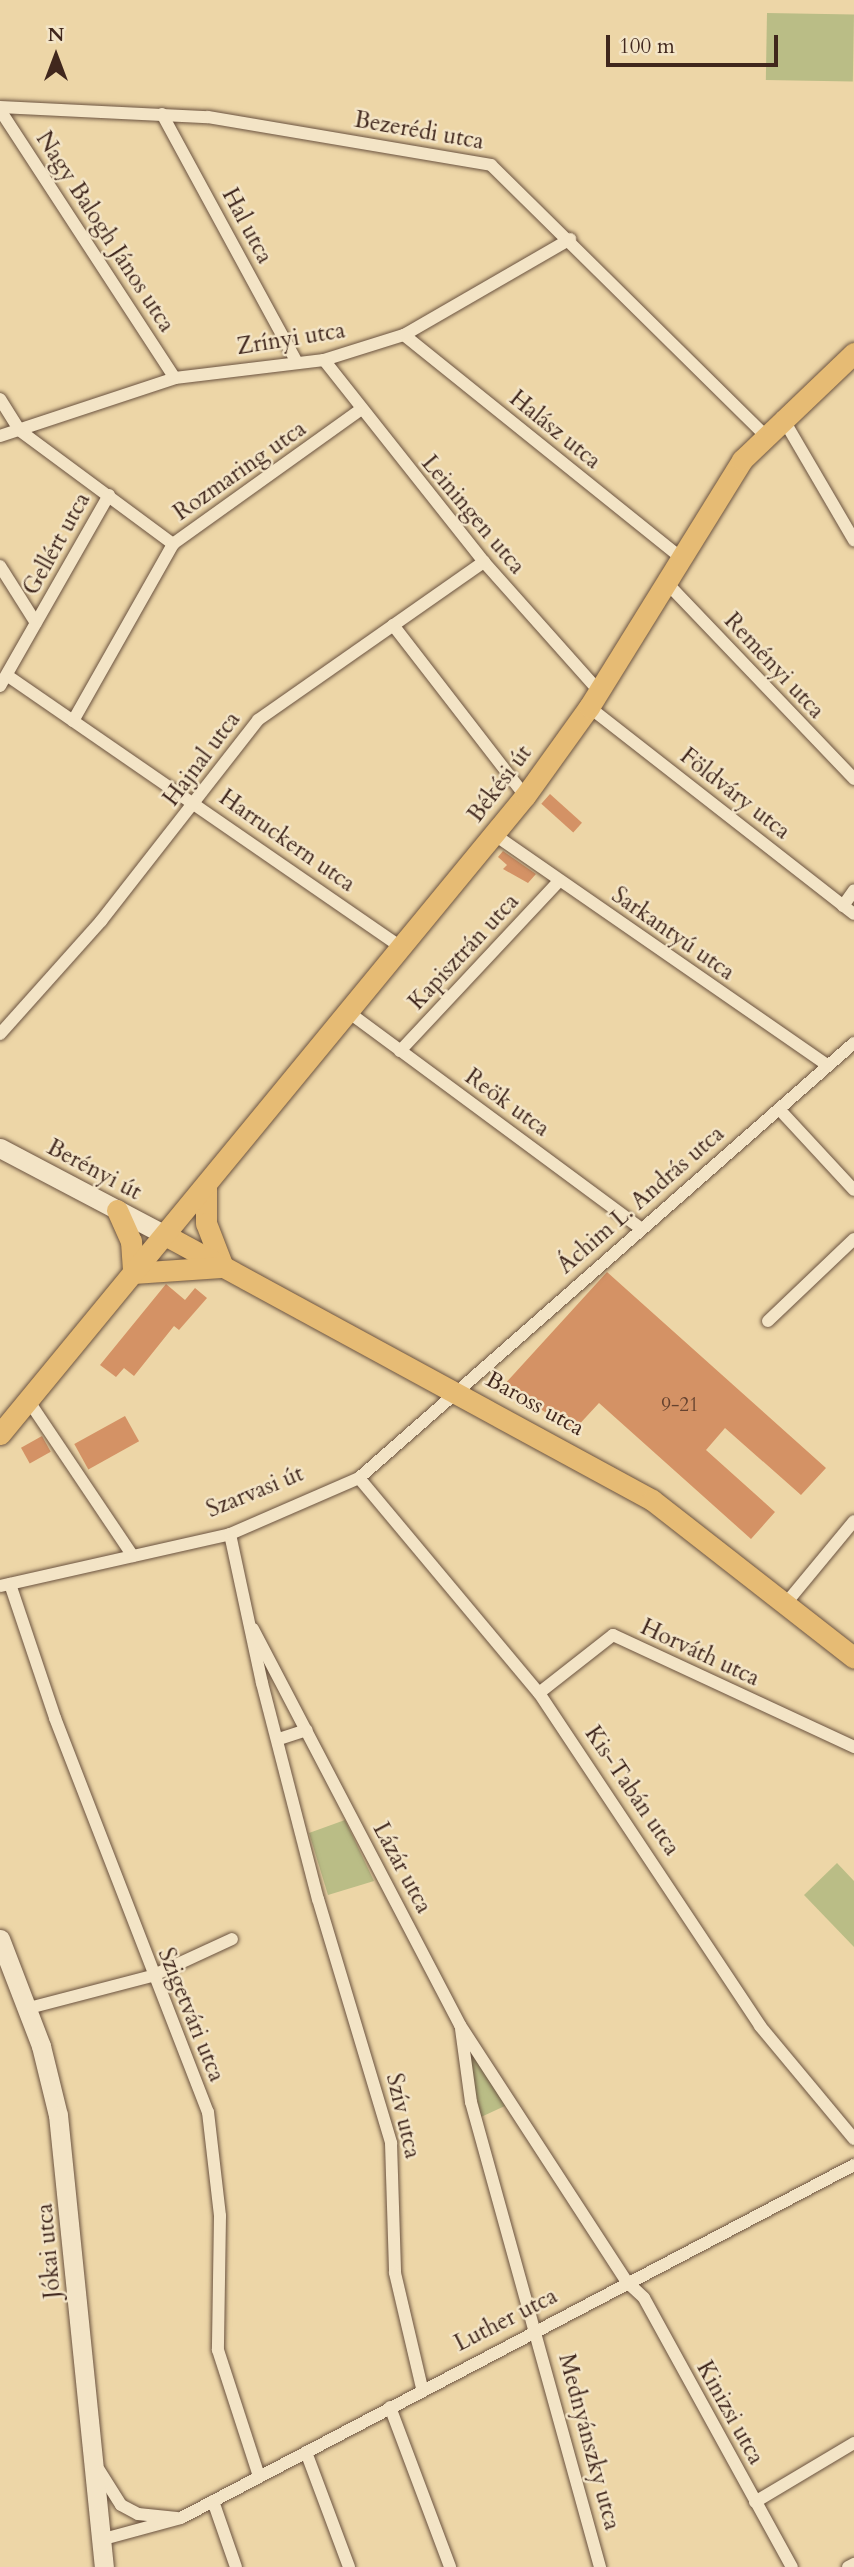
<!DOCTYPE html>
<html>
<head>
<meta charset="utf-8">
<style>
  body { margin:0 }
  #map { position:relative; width:854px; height:2567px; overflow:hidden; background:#edd6a7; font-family:Cardo,serif }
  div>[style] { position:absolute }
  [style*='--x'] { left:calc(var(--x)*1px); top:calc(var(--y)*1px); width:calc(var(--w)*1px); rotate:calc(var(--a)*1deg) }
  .green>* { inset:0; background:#babd86; transform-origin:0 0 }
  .building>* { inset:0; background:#d49265; transform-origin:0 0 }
  .roads { filter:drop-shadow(0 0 2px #6b5340) drop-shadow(0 0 2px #6b5340) }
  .street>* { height:12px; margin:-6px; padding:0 6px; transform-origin:6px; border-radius:6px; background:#f3e4c6 }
  .secondary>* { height:19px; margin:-9.5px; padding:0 9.5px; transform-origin:9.5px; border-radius:9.5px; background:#f3e4c6 }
  .primary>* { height:21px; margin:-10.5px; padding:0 10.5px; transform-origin:10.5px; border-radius:10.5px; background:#e6bb74 }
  span { translate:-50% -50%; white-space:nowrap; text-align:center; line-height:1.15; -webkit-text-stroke:5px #f3e4c6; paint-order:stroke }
  .number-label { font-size:19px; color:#65422f }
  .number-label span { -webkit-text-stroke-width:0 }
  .street-label { font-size:23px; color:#40271d }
  .north { position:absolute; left:21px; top:21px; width:70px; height:70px; -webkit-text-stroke:5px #f3e4c6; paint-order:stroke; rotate:0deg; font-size:19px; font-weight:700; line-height:28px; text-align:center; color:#40271d }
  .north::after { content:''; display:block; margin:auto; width:24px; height:32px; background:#40271d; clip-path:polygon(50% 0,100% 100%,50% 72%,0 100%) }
  .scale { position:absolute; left:606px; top:35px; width:172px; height:32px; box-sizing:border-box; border:4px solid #40271d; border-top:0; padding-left:9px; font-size:21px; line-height:24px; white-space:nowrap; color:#40271d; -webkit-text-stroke:5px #f3e4c6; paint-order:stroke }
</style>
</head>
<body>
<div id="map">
  <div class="green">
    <div style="left:767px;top:13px;width:87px;height:67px;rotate:1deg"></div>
    <div style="clip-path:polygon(345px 1820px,374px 1881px,328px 1895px,309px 1833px)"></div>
    <div style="clip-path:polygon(837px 1863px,854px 1881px,854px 1947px,804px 1895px)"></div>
    <div style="clip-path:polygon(472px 2048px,507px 2105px,481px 2117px,467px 2051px)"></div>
  </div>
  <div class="building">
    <div style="left:550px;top:794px;width:43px;height:13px;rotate:42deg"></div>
    <div style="clip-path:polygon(503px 851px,536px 874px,528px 883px,503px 869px,507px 865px,498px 857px)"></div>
    <div style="clip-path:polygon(607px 1272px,826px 1468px,801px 1495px,725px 1428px,706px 1450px,775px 1512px,751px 1539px,599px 1403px,574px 1430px,503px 1386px)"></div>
    <div style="clip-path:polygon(166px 1284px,185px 1300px,195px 1288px,207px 1298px,179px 1330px,174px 1326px,134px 1376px,124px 1368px,116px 1377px,100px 1365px)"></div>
    <div style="left:125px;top:1416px;width:29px;height:58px;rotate:61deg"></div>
    <div style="left:42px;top:1436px;width:18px;height:24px;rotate:61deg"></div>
  </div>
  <div class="roads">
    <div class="street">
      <div style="--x:0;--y:107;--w:208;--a:2.8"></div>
      <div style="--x:208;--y:117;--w:287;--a:9.6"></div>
      <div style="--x:491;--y:165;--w:383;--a:44.6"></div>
      <div style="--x:0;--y:110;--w:320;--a:56.9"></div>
      <div style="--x:162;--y:114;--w:279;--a:61.5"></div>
      <div style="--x:404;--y:335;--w:354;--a:38.8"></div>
      <div style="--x:324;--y:360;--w:258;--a:51.6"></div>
      <div style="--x:484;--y:562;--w:173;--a:48.3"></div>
      <div style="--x:0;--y:399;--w:36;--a:58"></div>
      <div style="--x:19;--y:430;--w:192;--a:36.5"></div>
      <div style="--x:782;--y:417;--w:143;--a:59.7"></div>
      <div style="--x:0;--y:436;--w:184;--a:-18.3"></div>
      <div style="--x:175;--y:378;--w:150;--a:-6.9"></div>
      <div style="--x:324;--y:360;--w:84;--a:-17.4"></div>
      <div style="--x:404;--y:335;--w:192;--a:-30"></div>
      <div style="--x:0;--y:566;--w:67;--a:57.7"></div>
      <div style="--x:665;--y:581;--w:274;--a:46.3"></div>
      <div style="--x:393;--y:625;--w:216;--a:52.3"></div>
      <div style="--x:8;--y:676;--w:480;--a:34.6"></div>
      <div style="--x:0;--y:686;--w:220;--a:-60.3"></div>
      <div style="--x:589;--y:707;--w:336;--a:38"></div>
      <div style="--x:73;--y:721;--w:203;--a:-60.5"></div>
      <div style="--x:173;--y:544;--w:229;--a:-35.6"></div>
      <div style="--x:495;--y:835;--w:405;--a:34.7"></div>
      <div style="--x:843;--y:906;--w:19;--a:-55"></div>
      <div style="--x:351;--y:1014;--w:358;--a:36.5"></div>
      <div style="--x:0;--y:1034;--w:152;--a:-48.2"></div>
      <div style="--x:101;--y:921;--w:255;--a:-52"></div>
      <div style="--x:258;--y:720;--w:276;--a:-35"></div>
      <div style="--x:400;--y:1051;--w:233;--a:-46.9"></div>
      <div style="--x:779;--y:1109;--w:110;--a:47.2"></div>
      <div style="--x:768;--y:1321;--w:119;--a:-43.6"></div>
      <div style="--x:28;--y:1400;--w:188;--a:56.1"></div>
      <div style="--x:359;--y:1478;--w:280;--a:50.1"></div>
      <div style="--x:539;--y:1693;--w:400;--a:56.4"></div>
      <div style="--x:760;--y:2026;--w:147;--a:50.2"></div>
      <div style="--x:230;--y:1534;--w:152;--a:77.9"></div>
      <div style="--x:262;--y:1683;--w:223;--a:75.5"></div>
      <div style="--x:318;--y:1899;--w:255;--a:73.3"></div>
      <div style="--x:391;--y:2143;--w:130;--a:88.2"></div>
      <div style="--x:395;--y:2273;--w:118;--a:76.8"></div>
      <div style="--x:10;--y:1584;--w:141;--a:71.4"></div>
      <div style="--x:55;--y:1718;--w:423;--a:68.8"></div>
      <div style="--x:208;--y:2112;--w:105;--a:83.4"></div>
      <div style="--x:220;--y:2216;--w:134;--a:90.9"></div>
      <div style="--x:218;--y:2350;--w:133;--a:72"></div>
      <div style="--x:0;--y:1586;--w:236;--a:-12.7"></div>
      <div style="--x:230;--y:1534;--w:141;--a:-23.5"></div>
      <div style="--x:359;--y:1478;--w:659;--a:-41.31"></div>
      <div style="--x:787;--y:1602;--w:105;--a:-50.4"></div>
      <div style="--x:253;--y:1629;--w:447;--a:62.4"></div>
      <div style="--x:460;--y:2025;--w:306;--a:57"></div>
      <div style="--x:627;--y:2282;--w:23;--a:43"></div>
      <div style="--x:644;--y:2298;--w:307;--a:61.2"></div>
      <div style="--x:539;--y:1693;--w:94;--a:-38.1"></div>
      <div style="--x:613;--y:1635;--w:266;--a:24.9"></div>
      <div style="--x:279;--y:1739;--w:29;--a:-18"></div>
      <div style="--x:29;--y:2008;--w:127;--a:-14.6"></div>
      <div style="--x:152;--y:1976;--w:88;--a:-24.8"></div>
      <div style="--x:461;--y:2029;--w:74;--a:82.2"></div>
      <div style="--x:471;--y:2102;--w:483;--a:74.5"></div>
      <div style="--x:390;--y:2407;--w:171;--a:69.4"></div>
      <div style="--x:306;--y:2452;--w:123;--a:69.5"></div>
      <div style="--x:99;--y:2470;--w:41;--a:57.8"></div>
      <div style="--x:121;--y:2505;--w:19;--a:28"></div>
      <div style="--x:138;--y:2514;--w:39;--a:6"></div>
      <div style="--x:213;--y:2501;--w:70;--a:70.8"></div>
      <div style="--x:755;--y:2502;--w:115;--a:-30.8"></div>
      <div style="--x:100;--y:2540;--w:84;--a:-15.2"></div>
      <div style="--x:181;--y:2518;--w:760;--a:-27.68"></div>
      <div style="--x:848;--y:2567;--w:7;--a:-27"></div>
    </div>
    <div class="secondary">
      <div style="--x:0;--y:1148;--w:187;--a:27.8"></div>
      <div style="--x:0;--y:1939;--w:115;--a:69"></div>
      <div style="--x:41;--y:2046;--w:71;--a:76.2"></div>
      <div style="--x:58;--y:2115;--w:454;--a:84.2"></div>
    </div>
    <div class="primary">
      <div style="--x:206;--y:1187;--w:36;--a:90"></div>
      <div style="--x:206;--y:1223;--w:47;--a:68.9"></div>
      <div style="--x:117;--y:1210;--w:34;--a:66"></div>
      <div style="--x:131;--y:1241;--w:32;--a:86"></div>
      <div style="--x:165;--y:1235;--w:554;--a:28.55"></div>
      <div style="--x:652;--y:1500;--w:256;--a:38"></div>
      <div style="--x:133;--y:1273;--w:88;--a:-3.9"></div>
      <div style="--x:0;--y:1434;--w:826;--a:-50.55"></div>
      <div style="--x:525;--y:796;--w:110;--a:-54.3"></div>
      <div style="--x:589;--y:707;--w:291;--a:-58.2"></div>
      <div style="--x:742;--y:460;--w:155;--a:-43.7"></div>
    </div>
  </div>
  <div class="number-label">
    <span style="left:680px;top:1406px">9-21</span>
  </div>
  <div class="street-label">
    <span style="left:419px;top:131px;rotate:10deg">Bezerédi utca</span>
    <span style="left:247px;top:226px;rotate:62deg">Hal utca</span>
    <span style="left:105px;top:232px;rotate:57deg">Nagy Balogh János utca</span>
    <span style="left:291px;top:339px;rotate:-9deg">Zrínyi utca</span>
    <span style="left:555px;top:430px;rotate:39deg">Halász utca</span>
    <span style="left:240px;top:471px;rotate:-35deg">Rozmaring utca</span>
    <span style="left:473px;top:515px;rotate:50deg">Leiningen utca</span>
    <span style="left:57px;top:544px;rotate:-61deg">Gellért utca</span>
    <span style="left:774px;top:666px;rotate:47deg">Reményi utca</span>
    <span style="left:202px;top:759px;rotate:-53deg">Hajnal utca</span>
    <span style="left:500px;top:784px;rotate:-53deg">Békési út</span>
    <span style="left:735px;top:794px;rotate:38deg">Földváry utca</span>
    <span style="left:287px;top:841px;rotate:35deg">Harruckern utca</span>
    <span style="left:673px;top:934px;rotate:35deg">Sarkantyú utca</span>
    <span style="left:464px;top:952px;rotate:-47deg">Kapisztrán utca</span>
    <span style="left:507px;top:1103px;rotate:36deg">Reök utca</span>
    <span style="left:94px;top:1170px;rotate:28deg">Berényi út</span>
    <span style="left:641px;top:1200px;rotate:-41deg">Áchim L. András utca</span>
    <span style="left:535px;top:1404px;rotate:29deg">Baross utca</span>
    <span style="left:255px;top:1492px;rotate:-22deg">Szarvasi út</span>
    <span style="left:700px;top:1653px;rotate:25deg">Horváth utca</span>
    <span style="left:632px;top:1791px;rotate:56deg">Kis-Tabán utca</span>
    <span style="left:402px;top:1868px;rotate:62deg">Lázár utca</span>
    <span style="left:191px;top:2015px;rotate:68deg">Szigetvári utca</span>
    <span style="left:403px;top:2116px;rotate:77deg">Szív utca</span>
    <span style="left:49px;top:2251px;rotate:-95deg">Jókai utca</span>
    <span style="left:506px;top:2320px;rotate:-27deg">Luther utca</span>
    <span style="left:730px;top:2413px;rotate:61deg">Kinizsi utca</span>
    <span style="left:589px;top:2442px;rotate:75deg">Mednyánszky utca</span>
  </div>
  <div class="north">N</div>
  <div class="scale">100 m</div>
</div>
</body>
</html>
